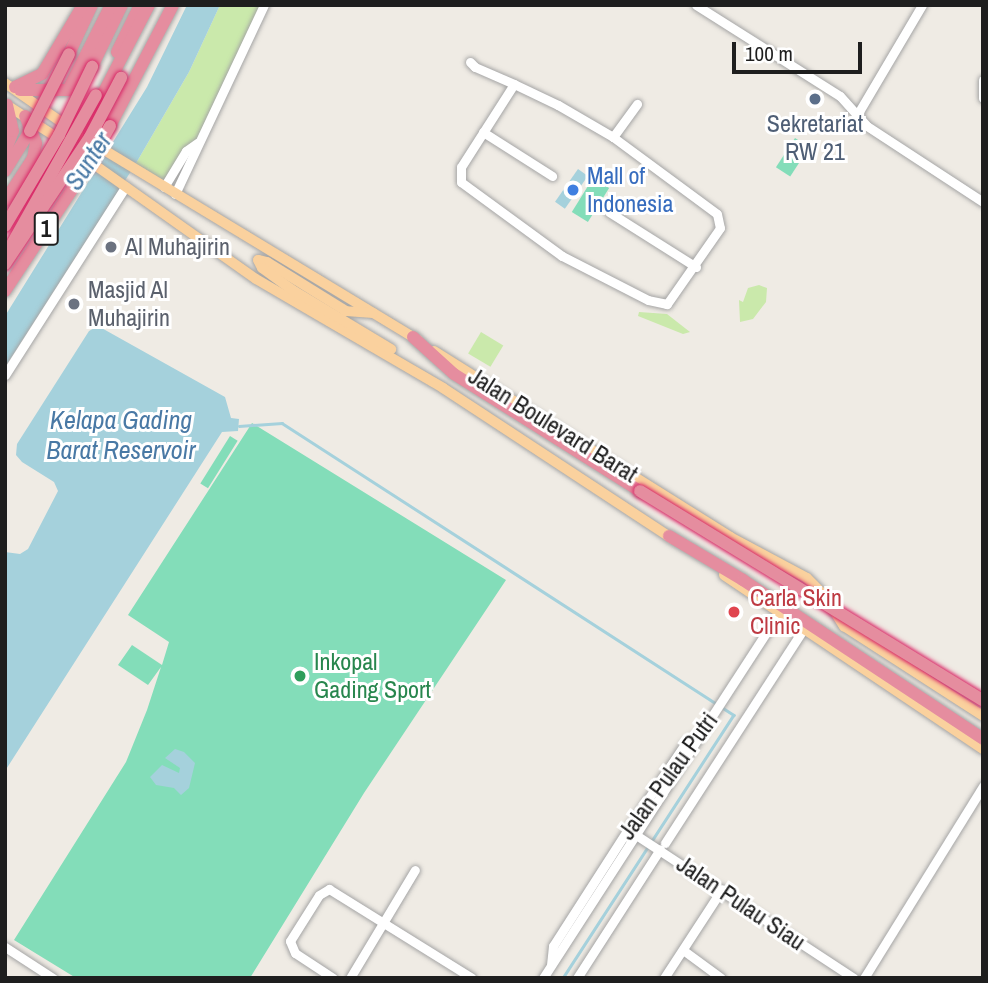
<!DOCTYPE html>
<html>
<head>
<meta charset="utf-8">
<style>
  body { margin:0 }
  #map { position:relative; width:988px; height:983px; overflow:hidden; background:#efebe4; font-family:"Archivo Narrow",sans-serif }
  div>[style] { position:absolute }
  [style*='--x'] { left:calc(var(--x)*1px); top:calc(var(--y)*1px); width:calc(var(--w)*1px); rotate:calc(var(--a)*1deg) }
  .grass>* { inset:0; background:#cae9ab; transform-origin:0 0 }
  .pitch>* { inset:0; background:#83ddb9; transform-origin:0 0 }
  .water>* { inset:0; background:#a5d1dc; transform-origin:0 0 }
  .stream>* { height:2.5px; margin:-1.25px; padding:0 1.25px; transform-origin:1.25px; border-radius:1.25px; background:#a5d1dc }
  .roads { filter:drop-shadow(0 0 2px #a5a5a5) drop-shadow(0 0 2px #a5a5a5) }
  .minor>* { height:9px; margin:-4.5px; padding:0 4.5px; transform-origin:4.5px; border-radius:4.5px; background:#fff }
  .major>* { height:10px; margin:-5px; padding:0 5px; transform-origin:5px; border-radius:5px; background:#fad19e }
  .highway>* { height:12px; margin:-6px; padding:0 6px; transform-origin:6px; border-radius:6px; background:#e58d9f }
  .bridges { filter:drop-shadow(0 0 2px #d82666) drop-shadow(0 0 2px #d82666) }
  .highway-bridge>* { height:12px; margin:-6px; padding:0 6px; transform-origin:6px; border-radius:6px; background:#e58d9f }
  .dots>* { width:19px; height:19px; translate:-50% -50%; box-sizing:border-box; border:4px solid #fff; border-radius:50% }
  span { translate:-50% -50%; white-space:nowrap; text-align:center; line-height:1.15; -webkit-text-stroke:6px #fff; paint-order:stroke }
  .shield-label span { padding:2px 5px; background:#fff; border:2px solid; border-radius:5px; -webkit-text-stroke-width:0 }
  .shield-label { font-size:23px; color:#1e1e1e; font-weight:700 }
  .service-label { font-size:24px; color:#4e5e75 }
  .shop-label { font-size:24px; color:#366cbe }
  .left { translate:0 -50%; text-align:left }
  .worship-label { font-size:24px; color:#5b616d }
  .street-label { font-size:24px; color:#1e1e1e }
  .health-label { font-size:24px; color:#be3a42 }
  .leisure-label { font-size:24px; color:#27864d }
  .water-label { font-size:26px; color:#4979a5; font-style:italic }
  .frame { position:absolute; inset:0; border:7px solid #1e1e1e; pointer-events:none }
  .scale { position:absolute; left:732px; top:42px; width:130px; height:32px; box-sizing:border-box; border:4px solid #1e1e1e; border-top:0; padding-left:9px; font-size:21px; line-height:24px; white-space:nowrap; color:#1e1e1e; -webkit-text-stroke:5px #fff; paint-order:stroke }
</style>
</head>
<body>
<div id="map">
  <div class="grass">
    <div style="clip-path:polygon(220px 5px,263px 5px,197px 143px,164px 187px,135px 165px,189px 72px)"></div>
    <div style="clip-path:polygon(759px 285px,767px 288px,766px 302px,753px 319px,740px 322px,739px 300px,743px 302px,748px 288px)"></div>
    <div style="clip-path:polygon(639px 312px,667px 314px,690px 332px,683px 334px,638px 316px)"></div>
    <div style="left:481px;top:332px;width:26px;height:25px;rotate:31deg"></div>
  </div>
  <div class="pitch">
    <div style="left:795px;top:138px;width:17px;height:35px;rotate:33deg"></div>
    <div style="left:593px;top:178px;width:19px;height:40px;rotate:32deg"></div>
    <div style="clip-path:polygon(252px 423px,506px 580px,364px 793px,250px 978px,76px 978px,14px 940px,126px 762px,147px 710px,161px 667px,148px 685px,118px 665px,132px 645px,162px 665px,169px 642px,128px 615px)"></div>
    <div style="left:230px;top:436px;width:9px;height:56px;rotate:32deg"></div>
  </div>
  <div class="water">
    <div style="clip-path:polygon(187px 5px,220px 5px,189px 72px,135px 165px,5px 367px,5px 316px,147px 87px)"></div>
    <div style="left:578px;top:169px;width:12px;height:40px;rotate:35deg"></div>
    <div style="clip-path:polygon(98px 326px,225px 397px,231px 418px,239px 419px,238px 431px,222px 432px,5px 771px,5px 552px,20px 554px,28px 549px,58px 491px,54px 482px,22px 462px,16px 455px,17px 444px,89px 331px)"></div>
    <div style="clip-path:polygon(175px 749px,184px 752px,195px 763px,189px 788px,181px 795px,174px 788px,156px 785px,150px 777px,162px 765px,179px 773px,180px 768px,165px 758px)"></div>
  </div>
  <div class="stream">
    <div style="--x:239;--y:426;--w:43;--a:-4"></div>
    <div style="--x:282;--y:423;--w:538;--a:32.86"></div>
    <div style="--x:734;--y:715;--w:314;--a:123"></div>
  </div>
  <div class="roads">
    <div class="minor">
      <div style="--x:696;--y:5;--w:170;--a:32.3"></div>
      <div style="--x:840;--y:96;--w:40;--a:48"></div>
      <div style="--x:867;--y:126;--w:139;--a:33.2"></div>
      <div style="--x:470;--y:62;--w:7;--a:45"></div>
      <div style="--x:475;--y:67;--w:43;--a:23.6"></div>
      <div style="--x:514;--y:84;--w:49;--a:25.5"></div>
      <div style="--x:558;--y:105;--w:64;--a:30.2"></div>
      <div style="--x:613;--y:137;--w:129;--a:36.5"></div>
      <div style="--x:717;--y:214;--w:14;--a:78"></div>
      <div style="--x:720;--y:228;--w:93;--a:124.9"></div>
      <div style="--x:667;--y:304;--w:19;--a:-168"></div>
      <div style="--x:648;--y:300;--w:97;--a:-152.9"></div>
      <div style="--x:562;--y:256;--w:125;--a:-143.8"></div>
      <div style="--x:461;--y:182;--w:15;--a:-90"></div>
      <div style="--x:461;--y:167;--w:98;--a:-57.4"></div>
      <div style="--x:983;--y:80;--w:18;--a:90"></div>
      <div style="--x:857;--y:115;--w:128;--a:-59.4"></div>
      <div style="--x:483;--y:132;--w:82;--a:32.5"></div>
      <div style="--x:613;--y:137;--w:41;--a:-54"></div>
      <div style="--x:164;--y:187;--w:42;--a:-58.6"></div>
      <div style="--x:186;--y:151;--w:14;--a:-36"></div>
      <div style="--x:175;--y:194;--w:209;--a:-64.8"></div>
      <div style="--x:609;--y:212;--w:103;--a:32.3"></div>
      <div style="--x:5;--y:375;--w:224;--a:-57.4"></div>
      <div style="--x:633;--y:833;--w:264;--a:33.3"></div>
      <div style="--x:665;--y:843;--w:254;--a:-57.1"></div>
      <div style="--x:5;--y:947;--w:57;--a:32.9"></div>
      <div style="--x:683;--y:950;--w:47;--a:36.4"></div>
      <div style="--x:551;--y:965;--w:19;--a:-84"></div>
      <div style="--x:553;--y:946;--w:139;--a:-57.3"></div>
      <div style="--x:628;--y:829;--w:102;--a:-56.2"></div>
      <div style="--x:685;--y:744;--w:19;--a:-35"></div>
      <div style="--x:701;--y:733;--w:143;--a:-57"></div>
      <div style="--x:333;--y:978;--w:45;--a:-146.7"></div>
      <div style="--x:295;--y:953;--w:13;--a:-113"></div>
      <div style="--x:290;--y:941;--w:54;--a:-57.8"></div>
      <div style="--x:319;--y:895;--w:12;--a:-31"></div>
      <div style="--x:329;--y:889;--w:168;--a:31.9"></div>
      <div style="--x:350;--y:978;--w:126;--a:-59"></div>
      <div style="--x:543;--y:978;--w:289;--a:-57.1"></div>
      <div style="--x:577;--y:978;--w:153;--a:-57.2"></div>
      <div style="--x:664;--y:978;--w:106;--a:-56.9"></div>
      <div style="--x:864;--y:978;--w:226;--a:-58.2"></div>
    </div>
    <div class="major">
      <div style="--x:5;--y:83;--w:98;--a:34.7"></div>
      <div style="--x:86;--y:139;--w:388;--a:31.2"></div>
      <div style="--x:5;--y:104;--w:70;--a:32.8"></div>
      <div style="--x:85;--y:158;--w:209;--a:35.3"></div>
      <div style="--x:256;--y:279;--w:216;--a:30.2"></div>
      <div style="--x:443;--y:388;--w:275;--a:33.3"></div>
      <div style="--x:373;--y:313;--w:27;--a:-176"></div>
      <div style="--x:346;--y:311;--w:93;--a:-148.2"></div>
      <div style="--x:267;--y:262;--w:9;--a:-167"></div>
      <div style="--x:258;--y:260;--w:9;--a:63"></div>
      <div style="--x:262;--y:268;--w:36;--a:36"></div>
      <div style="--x:291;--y:289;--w:117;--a:31"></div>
      <div style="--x:434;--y:351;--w:350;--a:32.1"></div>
      <div style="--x:730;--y:537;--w:87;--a:28"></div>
      <div style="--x:807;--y:578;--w:25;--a:45"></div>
      <div style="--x:825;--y:596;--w:36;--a:58"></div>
      <div style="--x:844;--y:626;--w:166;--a:32.9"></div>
      <div style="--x:724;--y:575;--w:312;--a:33.9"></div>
    </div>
    <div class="highway">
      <div style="--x:117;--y:52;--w:52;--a:-63.9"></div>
      <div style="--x:69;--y:54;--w:54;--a:-64.9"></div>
      <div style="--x:92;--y:67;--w:69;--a:-64.2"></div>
      <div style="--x:15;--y:87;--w:30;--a:-26"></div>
      <div style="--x:42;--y:74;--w:80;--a:-59.3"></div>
      <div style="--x:20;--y:90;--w:48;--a:0"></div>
      <div style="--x:68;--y:90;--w:95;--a:-63.2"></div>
      <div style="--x:110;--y:126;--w:136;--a:-62.5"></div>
      <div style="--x:89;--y:134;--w:32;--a:-74"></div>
      <div style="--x:98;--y:103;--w:110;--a:-62.5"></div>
      <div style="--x:5;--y:152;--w:22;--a:-69"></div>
      <div style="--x:13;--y:131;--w:27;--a:-103"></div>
      <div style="--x:5;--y:171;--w:47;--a:-58"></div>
      <div style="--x:5;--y:201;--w:51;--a:-56.9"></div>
      <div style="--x:33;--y:158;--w:15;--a:-79"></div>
      <div style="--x:36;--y:143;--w:29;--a:-112"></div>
      <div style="--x:5;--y:291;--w:149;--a:-56.5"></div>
      <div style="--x:413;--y:337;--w:55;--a:42.1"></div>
      <div style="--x:454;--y:374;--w:220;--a:32.2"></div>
      <div style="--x:669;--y:536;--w:86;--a:30.7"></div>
      <div style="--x:743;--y:580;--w:288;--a:33.5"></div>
    </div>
  </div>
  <div class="bridges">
    <div class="highway-bridge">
      <div style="--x:30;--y:131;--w:86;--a:-63.1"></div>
      <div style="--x:87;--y:167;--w:47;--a:-60.7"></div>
      <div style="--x:5;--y:226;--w:106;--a:-59.3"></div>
      <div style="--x:59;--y:135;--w:76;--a:-64.1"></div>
      <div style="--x:7;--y:253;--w:181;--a:-60.6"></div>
      <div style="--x:5;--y:264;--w:153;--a:-56.2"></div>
      <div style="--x:90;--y:137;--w:67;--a:-62.3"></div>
      <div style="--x:640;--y:491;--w:402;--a:31.4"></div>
    </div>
  </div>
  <div class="dots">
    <div style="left:815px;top:99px;background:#5c6f8a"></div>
    <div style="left:573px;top:190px;background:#3f7fe0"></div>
    <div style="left:111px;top:247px;background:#6b7280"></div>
    <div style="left:74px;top:304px;background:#6b7280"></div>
    <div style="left:734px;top:612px;background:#e0444e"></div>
    <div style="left:300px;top:676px;background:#2e9e5b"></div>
  </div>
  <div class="shield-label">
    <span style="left:46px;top:229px">1</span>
  </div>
  <div class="service-label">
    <span style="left:815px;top:138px">Sekretariat<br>RW 21</span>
  </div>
  <div class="shop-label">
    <span class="left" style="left:587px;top:190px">Mall of<br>Indonesia</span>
  </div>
  <div class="worship-label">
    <span class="left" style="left:125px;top:247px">Al Muhajirin</span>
    <span class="left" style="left:88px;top:304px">Masjid Al<br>Muhajirin</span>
  </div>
  <div class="street-label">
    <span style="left:553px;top:425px;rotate:32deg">Jalan Boulevard Barat</span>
    <span style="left:668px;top:776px;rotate:-54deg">Jalan Pulau Putri</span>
    <span style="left:741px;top:903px;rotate:34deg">Jalan Pulau Siau</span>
  </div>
  <div class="health-label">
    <span class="left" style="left:750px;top:612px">Carla Skin<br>Clinic</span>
  </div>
  <div class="leisure-label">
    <span class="left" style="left:314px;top:676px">Inkopal<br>Gading Sport</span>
  </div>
  <div class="water-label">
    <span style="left:88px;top:161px;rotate:-57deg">Sunter</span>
    <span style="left:121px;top:435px">Kelapa Gading<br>Barat Reservoir</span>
  </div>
  <div class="frame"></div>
  <div class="scale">100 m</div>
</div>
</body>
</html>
